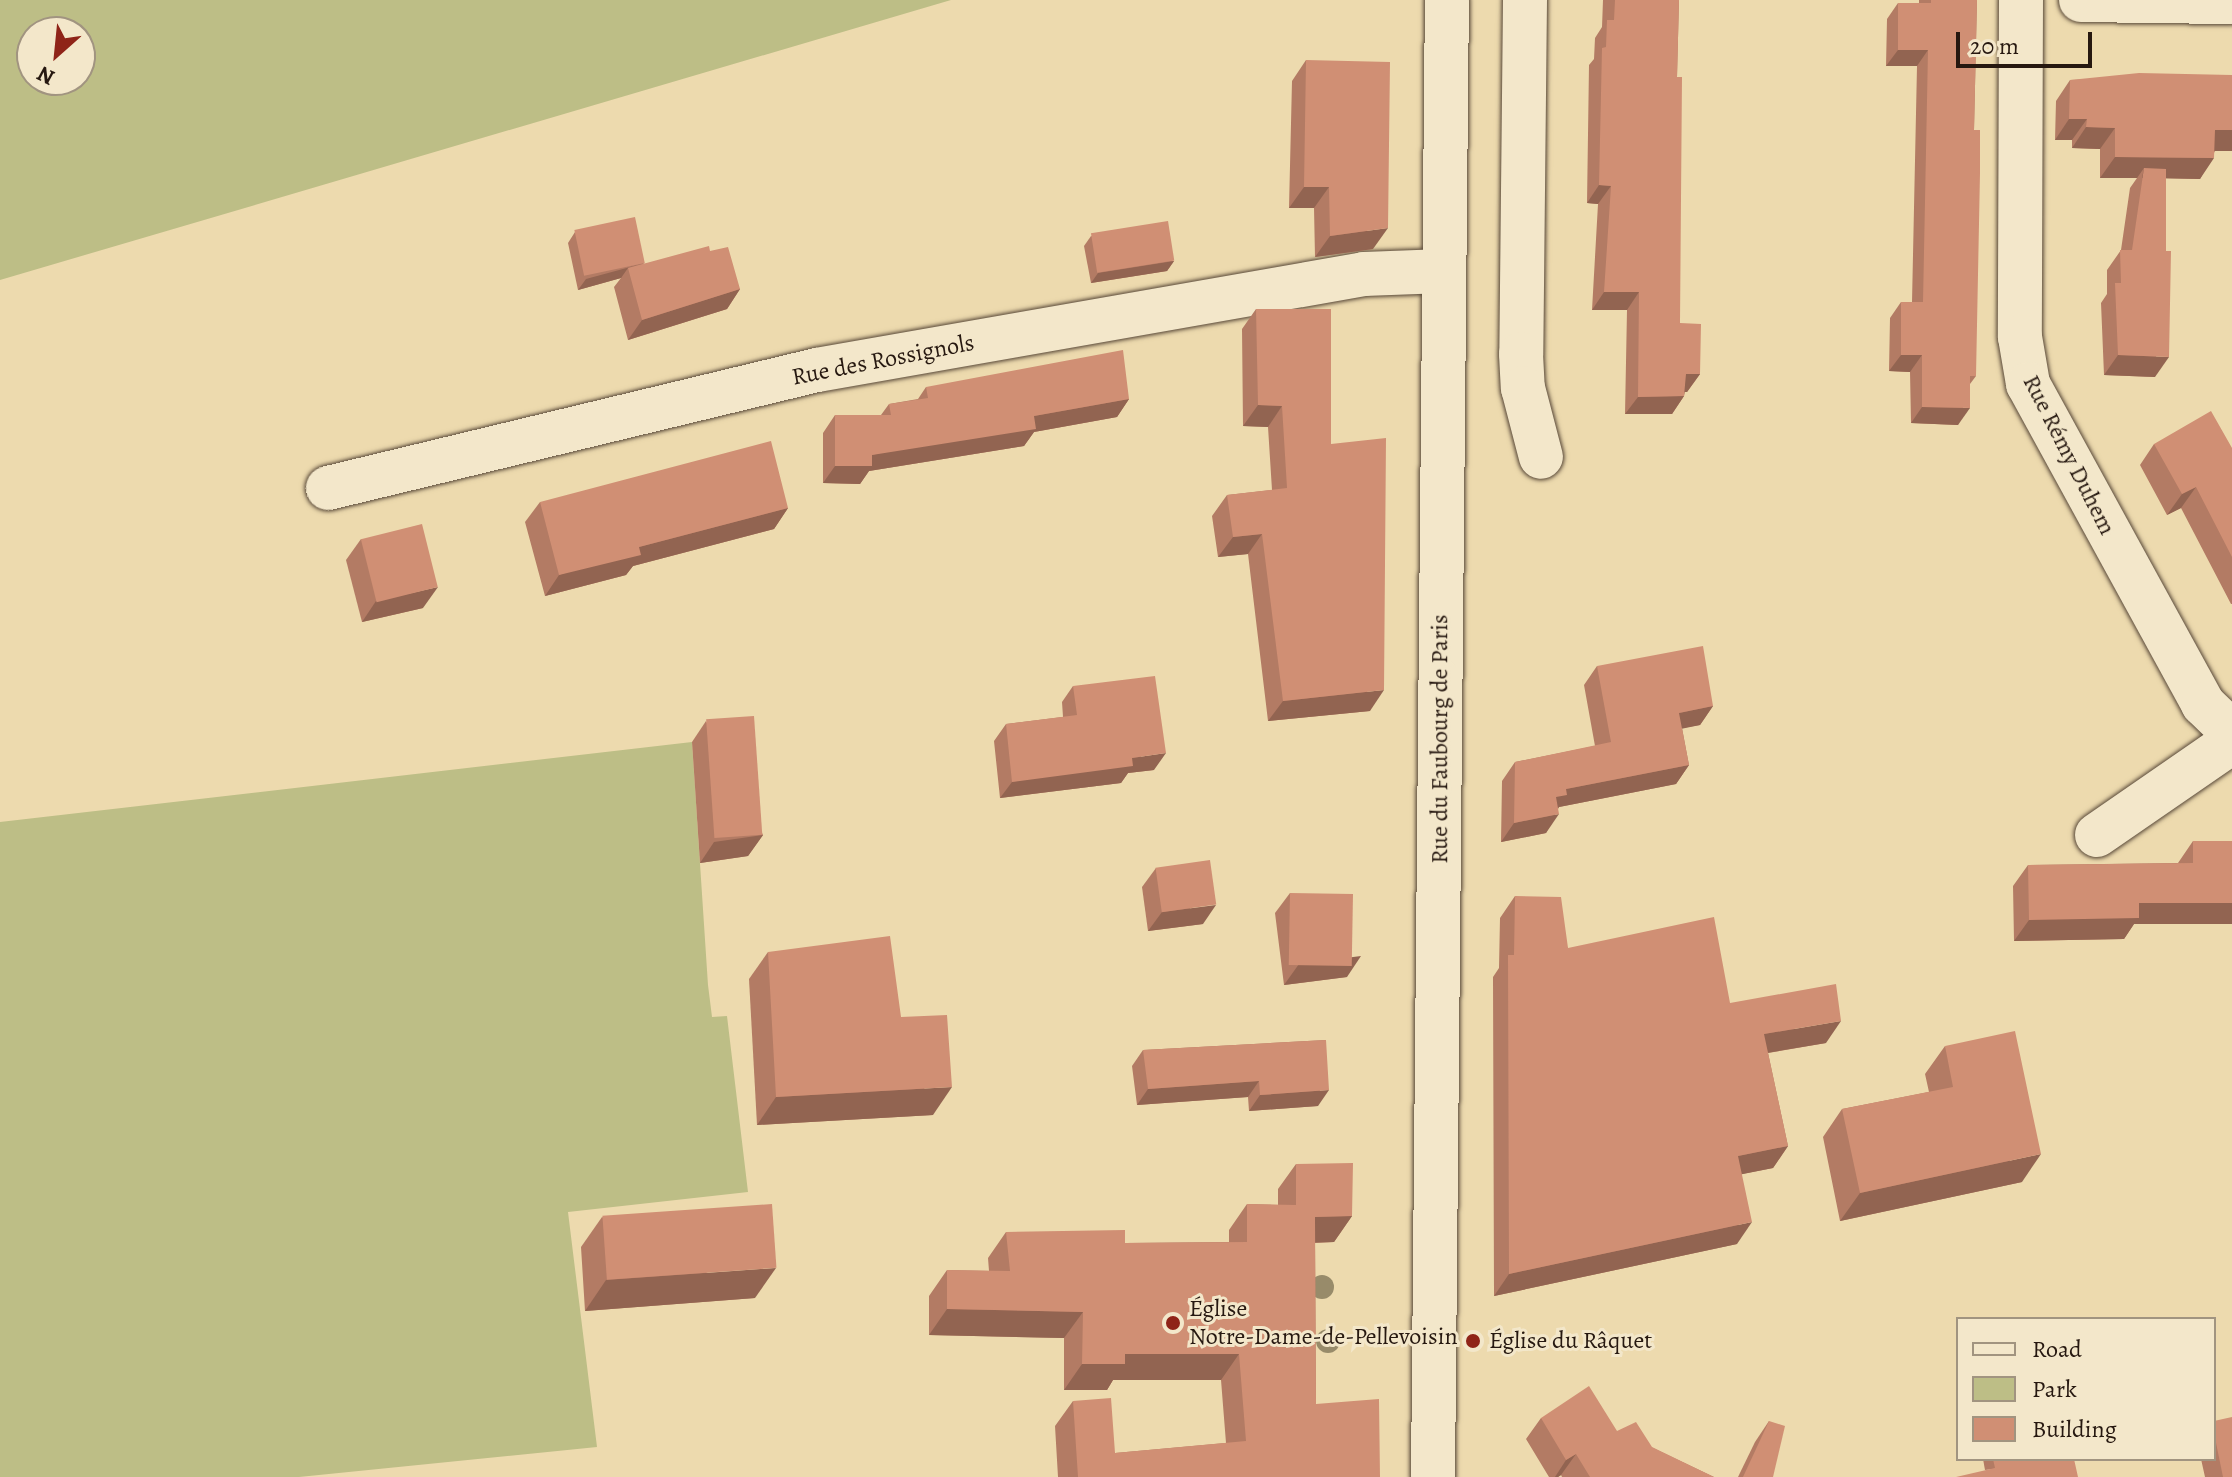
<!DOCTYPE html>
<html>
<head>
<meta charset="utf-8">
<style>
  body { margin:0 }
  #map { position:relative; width:2232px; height:1477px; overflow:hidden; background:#eddaae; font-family:Alegreya,serif }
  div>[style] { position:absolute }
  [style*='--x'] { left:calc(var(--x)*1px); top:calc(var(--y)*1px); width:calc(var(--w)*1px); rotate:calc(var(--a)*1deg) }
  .green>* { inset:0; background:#bdbe86 }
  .roads { filter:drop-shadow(0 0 2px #584838) drop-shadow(0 0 2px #584838) }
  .street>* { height:44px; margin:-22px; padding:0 22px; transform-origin:22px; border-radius:22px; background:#f3e7ca }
  .secondary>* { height:44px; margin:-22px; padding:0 22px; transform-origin:22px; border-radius:22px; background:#f3e7ca }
  .trees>* { width:24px; height:24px; margin:-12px; border-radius:50%; background:#988b6a }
  .wall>* { inset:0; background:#b37b64 }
  .shaded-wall>* { inset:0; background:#926451 }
  .building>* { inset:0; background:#d08f74; transform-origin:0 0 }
  .dots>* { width:22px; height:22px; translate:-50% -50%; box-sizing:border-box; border:4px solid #f3e7ca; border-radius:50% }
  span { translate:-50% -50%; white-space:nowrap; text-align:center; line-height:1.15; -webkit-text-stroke:6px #f3e7ca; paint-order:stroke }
  .street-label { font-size:24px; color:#261810 }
  .poi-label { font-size:24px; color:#261810 }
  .left { translate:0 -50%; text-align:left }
  .legend { position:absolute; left:1956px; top:1317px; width:260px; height:144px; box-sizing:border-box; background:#f3e7ca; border:2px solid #a19480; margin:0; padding:10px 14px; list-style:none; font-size:24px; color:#261810 }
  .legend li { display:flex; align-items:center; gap:16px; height:40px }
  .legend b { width:40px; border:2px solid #a19480 }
  .north { position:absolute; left:16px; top:16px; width:80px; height:80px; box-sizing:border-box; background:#f3e7ca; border:2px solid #a19480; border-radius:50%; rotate:207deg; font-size:22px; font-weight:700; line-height:32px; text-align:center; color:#261810 }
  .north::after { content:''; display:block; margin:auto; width:28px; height:36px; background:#8f2418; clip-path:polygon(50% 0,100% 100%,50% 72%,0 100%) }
  .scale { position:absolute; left:1956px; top:32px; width:136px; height:36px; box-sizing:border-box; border:4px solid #261810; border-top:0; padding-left:10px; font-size:24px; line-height:28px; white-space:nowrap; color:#261810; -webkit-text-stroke:6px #f3e7ca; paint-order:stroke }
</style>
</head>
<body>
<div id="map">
  <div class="green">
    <div style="clip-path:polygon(evenodd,0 0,951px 0,0 280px,0 0,32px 32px,80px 32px,80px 80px,32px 80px,32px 32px)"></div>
    <div style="clip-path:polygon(692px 742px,708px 985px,712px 1017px,727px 1016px,748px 1192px,568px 1212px,597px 1447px,299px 1477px,0 1477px,0 822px)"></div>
  </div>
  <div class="roads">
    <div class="street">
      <div style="--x:1525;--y:0;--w:354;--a:90.6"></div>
      <div style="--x:1521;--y:354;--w:34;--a:87"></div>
      <div style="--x:1523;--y:388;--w:71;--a:75.4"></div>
      <div style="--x:2021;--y:0;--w:337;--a:90.2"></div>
      <div style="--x:2020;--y:337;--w:48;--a:80.3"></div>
      <div style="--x:2028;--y:384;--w:365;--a:61.3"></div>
      <div style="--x:2203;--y:704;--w:40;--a:44"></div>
      <div style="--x:2081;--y:0;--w:151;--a:0.8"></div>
      <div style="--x:328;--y:488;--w:503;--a:-13.57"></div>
      <div style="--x:817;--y:370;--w:555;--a:-9.95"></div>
      <div style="--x:1364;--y:274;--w:80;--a:-2.1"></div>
      <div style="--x:2097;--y:835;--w:164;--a:-34.6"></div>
    </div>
    <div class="secondary">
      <div style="--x:1433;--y:1477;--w:1477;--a:-89.46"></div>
    </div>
  </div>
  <div class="trees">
    <div style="left:1322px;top:1287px"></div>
    <div style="left:1328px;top:1341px"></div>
  </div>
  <div class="wall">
    <div style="clip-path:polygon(1603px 0,1679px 0,1677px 77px,1680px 323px,1700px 374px,1687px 392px,1685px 392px,1684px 396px,1672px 414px,1625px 414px,1627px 310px,1592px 310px,1598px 204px,1587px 203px,1589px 65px,1594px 59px,1595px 38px,1602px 27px)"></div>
    <div style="clip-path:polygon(1919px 0,1977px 0,1974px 130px,1976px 376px,1970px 384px,1958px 425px,1911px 423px,1910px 372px,1889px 371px,1890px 318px,1901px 302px,1912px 302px,1917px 66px,1886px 66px,1887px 19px,1898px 3px,1919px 3px)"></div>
    <div style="clip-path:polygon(1306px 60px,1373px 249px,1315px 257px,1314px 208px,1289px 208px,1292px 81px)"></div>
    <div style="clip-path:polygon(2232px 75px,2232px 151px,2215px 151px,2200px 179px,2166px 178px,2155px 377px,2104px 375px,2101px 303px,2107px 294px,2107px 270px,2121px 250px,2130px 188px,2137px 178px,2100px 178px,2100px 149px,2072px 148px,2072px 140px,2055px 140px,2056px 101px,2070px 80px)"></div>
    <div style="clip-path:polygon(575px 232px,645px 264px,710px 251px,740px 289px,727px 309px,628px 340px,614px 287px,621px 278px,578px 290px,568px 243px)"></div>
    <div style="clip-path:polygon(1091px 236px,1174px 261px,1167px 271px,1091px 283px,1084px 246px)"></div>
    <div style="clip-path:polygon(1256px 309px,1331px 444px,1370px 711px,1268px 721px,1248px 554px,1218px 557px,1212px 516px,1227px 495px,1272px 490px,1268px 427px,1243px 426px,1242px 329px)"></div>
    <div style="clip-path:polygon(926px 387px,1129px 399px,1117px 417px,1034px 432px,1024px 446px,869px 471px,860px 484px,823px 483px,823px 433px,835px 415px,881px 415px,889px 404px,918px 399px)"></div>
    <div style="clip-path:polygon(2154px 444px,2232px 448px,2232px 604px,2231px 604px,2181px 508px,2167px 515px,2140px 465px)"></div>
    <div style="clip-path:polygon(540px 502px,788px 508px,774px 529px,633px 566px,626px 575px,545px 596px,525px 522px)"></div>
    <div style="clip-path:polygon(361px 539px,423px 608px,362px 622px,346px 560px)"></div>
    <div style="clip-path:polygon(1597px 666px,1713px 706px,1700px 725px,1682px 728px,1689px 765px,1676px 784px,1559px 807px,1546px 833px,1501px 842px,1502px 781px,1515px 762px,1595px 746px,1584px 685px)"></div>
    <div style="clip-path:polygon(1073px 686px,1154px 770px,1128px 773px,1121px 783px,1000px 798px,994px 741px,1006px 724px,1063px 717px,1062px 702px)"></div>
    <div style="clip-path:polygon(706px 721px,763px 835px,748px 856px,700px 863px,692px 742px)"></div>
    <div style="clip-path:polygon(2193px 841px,2232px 841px,2134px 924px,2124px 939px,2014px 941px,2013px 886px,2028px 865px,2178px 863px)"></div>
    <div style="clip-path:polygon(1156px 868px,1203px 924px,1148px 931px,1142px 887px)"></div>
    <div style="clip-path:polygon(1290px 893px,1347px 977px,1284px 985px,1275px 913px)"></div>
    <div style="clip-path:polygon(1515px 896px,1568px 948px,1730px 1003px,1826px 1043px,1768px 1053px,1788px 1146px,1773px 1168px,1742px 1174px,1737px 1244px,1494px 1296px,1493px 977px,1499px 968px,1500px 918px)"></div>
    <div style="clip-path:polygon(768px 952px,901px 1017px,933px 1115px,757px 1125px,749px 979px)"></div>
    <div style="clip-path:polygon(1326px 1040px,1318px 1106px,1249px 1111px,1248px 1097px,1137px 1105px,1132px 1066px,1143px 1050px)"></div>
    <div style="clip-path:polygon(1945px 1046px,2022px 1182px,1840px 1221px,1823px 1137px,1842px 1109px,1929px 1092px,1925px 1074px)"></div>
    <div style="clip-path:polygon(1296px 1164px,1352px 1216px,1334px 1242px,1315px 1243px,1316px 1404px,1380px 1477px,1058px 1477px,1055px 1426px,1073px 1401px,1115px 1453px,1226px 1443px,1221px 1380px,1113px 1380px,1107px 1390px,1064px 1390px,1064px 1338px,929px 1335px,929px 1296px,947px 1270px,989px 1271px,988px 1258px,1006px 1232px,1125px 1243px,1229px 1242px,1229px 1230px,1247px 1204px,1278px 1205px,1278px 1189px)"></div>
    <div style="clip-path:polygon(602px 1217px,755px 1298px,585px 1311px,581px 1247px)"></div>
    <div style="clip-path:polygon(1541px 1418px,1617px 1431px,1714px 1477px,1562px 1477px,1561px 1475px,1558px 1477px,1549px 1477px,1526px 1439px)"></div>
    <div style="clip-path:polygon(1769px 1421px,1773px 1477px,1738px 1477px,1755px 1442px)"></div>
    <div style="clip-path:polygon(2214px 1421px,2232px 1477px,2205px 1477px,2201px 1459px,2214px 1459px)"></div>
    <div style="clip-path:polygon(1983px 1459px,2074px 1459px,1985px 1470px)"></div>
  </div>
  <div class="shaded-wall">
    <div style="clip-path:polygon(1898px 50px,1928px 50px,1917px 66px,1886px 66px)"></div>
    <div style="clip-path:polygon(2069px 119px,2087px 119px,2072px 140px,2055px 140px)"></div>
    <div style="clip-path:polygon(2086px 127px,2115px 128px,2100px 149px,2072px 148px)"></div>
    <div style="clip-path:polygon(2215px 130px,2232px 130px,2232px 151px,2200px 151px)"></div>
    <div style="clip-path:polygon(2115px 157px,2214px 158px,2200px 179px,2142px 178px,2144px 168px,2137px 178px,2100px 178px)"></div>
    <div style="clip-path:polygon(1599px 185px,1611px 186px,1598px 204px,1587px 203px)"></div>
    <div style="clip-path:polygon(1304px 187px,1329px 187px,1314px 208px,1289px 208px)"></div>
    <div style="clip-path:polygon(1388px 228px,1373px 249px,1315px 257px,1330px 236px)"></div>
    <div style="clip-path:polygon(1174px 261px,1167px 271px,1091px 283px,1098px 273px)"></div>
    <div style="clip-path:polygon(645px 263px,628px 268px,621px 278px,578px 290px,586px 279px)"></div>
    <div style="clip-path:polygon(740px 289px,727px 309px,628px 340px,642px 320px)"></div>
    <div style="clip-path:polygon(1604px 292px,1639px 292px,1627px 310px,1592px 310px)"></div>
    <div style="clip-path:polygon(1901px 355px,1922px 355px,1910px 372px,1889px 371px)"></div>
    <div style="clip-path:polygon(2118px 355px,2169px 357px,2155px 377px,2104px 375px)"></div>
    <div style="clip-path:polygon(1686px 374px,1700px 374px,1687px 392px,1673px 392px)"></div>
    <div style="clip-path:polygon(1684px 396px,1672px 414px,1625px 414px,1638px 397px)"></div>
    <div style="clip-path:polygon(1129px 399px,1117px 417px,1034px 432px,1024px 446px,869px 471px,860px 484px,823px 483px,835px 466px,872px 455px,1034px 416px)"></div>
    <div style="clip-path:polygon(1258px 405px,1282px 406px,1268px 427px,1243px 426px)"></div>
    <div style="clip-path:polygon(1922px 407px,1970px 408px,1958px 425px,1911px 423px)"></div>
    <div style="clip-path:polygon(2196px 487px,2181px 508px,2167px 515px,2182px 494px)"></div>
    <div style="clip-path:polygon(788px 508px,774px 529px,633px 566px,626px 575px,545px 596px,559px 575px,639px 547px)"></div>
    <div style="clip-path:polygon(1262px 534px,1248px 554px,1218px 557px,1233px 537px)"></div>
    <div style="clip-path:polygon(438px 587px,423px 608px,362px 622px,376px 601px)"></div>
    <div style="clip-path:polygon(1384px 690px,1370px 711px,1268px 721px,1283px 701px)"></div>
    <div style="clip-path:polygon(1713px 706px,1700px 725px,1666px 732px,1679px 713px)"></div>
    <div style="clip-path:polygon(1166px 753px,1154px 770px,1128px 773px,1121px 783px,1000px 798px,1012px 782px,1132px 758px)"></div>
    <div style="clip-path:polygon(1689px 765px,1676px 784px,1559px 807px,1554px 814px,1556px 797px,1566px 789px)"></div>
    <div style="clip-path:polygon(1559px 814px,1546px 833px,1501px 842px,1514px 823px)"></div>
    <div style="clip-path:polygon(763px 835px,748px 856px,700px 863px,714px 842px)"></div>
    <div style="clip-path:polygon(2139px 903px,2232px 903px,2232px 924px,2134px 924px,2124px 939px,2014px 941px,2029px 920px)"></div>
    <div style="clip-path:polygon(1216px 905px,1203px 924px,1148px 931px,1162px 912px)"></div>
    <div style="clip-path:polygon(1361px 956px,1347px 977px,1284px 985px,1299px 964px)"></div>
    <div style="clip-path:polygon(1841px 1021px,1826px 1043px,1749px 1056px,1764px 1034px)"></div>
    <div style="clip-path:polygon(1259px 1081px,1248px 1097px,1137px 1105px,1148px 1089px)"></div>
    <div style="clip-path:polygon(952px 1087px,933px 1115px,757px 1125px,776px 1097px)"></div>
    <div style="clip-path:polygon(1329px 1090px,1318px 1106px,1249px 1111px,1260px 1095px)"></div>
    <div style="clip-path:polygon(1788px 1146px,1773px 1168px,1723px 1178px,1738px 1156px)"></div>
    <div style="clip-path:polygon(2041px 1154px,2022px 1182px,1840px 1221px,1860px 1193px)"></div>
    <div style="clip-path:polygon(1352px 1216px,1334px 1242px,1297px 1243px,1315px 1217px)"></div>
    <div style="clip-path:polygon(1752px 1222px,1737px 1244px,1494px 1296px,1509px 1274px)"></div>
    <div style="clip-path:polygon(776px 1268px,755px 1298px,585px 1311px,606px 1280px)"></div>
    <div style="clip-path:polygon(947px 1309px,1083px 1312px,1064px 1338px,929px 1335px)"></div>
    <div style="clip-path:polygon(1125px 1354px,1239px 1354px,1221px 1380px,1113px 1380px,1107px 1390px,1064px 1390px,1082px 1364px)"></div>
    <div style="clip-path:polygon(1576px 1454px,1561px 1475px,1558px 1477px,1555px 1477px,1566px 1460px)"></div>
  </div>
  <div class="building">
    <div style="clip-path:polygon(1615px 0,1679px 0,1677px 77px,1682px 77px,1680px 323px,1701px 324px,1700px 374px,1686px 374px,1684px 396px,1638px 397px,1639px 292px,1604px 292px,1611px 186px,1599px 185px,1602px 48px,1606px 47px,1607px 20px,1614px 20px)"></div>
    <div style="clip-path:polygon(1931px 0,1977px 0,1974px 130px,1980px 130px,1980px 173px,1976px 376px,1970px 376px,1970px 408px,1922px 407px,1922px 355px,1901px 355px,1901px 302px,1923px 302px,1928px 50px,1898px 50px,1898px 3px,1931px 3px)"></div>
    <div style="clip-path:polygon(1306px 60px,1390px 62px,1388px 228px,1330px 236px,1329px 187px,1304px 187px)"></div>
    <div style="clip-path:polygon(2139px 73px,2232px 75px,2232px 130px,2215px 130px,2214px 158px,2115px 157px,2115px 128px,2086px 127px,2087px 119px,2069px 119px,2070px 80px)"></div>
    <div style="clip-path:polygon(2144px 168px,2166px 169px,2166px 251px,2171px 251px,2169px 357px,2118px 355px,2115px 283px,2121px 283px,2120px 250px,2132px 250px)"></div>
    <div style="left:635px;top:217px;width:47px;height:62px;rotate:78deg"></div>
    <div style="left:1168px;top:221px;width:40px;height:78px;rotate:81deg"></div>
    <div style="clip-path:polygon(709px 246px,710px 251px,728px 247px,740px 289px,642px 320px,628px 268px)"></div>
    <div style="clip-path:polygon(1256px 309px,1331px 309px,1331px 444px,1386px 438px,1384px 690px,1283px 701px,1262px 534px,1233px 537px,1227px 495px,1287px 488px,1282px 406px,1258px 405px)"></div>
    <div style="clip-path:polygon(1123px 350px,1129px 399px,1034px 416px,1036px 429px,872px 455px,872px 466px,835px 466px,835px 415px,891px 415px,889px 404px,928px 398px,926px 387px)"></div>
    <div style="clip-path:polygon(2211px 411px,2232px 448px,2232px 557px,2196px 487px,2182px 494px,2154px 444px)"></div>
    <div style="clip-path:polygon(771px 441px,788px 508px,639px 547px,641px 555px,559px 575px,540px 502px)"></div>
    <div style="left:422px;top:524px;width:65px;height:63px;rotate:76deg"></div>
    <div style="clip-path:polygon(1703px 646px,1713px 706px,1679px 713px,1689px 765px,1566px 789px,1567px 795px,1556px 797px,1559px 814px,1514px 823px,1515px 762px,1611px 742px,1597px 666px)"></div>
    <div style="clip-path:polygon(1155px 676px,1166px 753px,1132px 758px,1133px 766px,1012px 782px,1006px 724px,1077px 715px,1073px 686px)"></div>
    <div style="left:754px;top:716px;width:119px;height:48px;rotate:86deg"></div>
    <div style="clip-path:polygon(2193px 841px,2232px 841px,2232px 903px,2139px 903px,2139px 918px,2029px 920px,2028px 865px,2193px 863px)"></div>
    <div style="left:1210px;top:860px;width:45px;height:55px;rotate:82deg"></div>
    <div style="left:1290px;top:893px;width:63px;height:72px;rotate:1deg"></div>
    <div style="clip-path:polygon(1515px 896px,1561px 897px,1568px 948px,1714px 917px,1730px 1003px,1836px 984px,1841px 1021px,1764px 1034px,1788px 1146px,1738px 1156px,1752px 1222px,1509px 1274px,1508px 955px,1514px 955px)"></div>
    <div style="clip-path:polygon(890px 936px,901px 1017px,947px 1015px,952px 1087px,776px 1097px,768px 952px)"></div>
    <div style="clip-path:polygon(2015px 1031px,2041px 1154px,1860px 1193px,1842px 1109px,1953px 1087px,1945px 1046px)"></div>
    <div style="clip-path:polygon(1326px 1040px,1329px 1090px,1260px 1095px,1259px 1081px,1148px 1089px,1143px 1050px)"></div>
    <div style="clip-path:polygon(1353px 1163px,1352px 1216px,1315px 1217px,1316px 1404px,1379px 1399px,1380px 1477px,1078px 1477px,1073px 1401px,1111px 1398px,1115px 1453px,1246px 1441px,1239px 1354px,1125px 1354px,1125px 1364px,1082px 1364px,1083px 1312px,947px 1309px,947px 1270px,1010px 1271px,1006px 1232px,1125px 1230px,1125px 1243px,1247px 1242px,1247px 1204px,1296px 1205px,1296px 1164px)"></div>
    <div style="left:772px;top:1204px;width:64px;height:170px;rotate:86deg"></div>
    <div style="clip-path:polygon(1589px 1386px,1617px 1431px,1636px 1422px,1652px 1447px,1714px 1477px,1590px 1477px,1576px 1454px,1566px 1460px,1541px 1418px)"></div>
    <div style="clip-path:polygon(2232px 1417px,2232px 1477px,2223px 1477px,2214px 1433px,2214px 1421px)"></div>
    <div style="clip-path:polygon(1769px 1421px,1785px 1426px,1773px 1477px,1743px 1477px)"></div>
    <div style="clip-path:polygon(1993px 1459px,2074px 1459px,2078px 1477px,1956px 1477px,1995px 1468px)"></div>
  </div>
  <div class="dots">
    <div style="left:1173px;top:1323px;background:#8f2418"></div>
    <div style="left:1473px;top:1341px;background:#8f2418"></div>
  </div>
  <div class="street-label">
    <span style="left:883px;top:360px;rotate:-11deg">Rue des Rossignols</span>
    <span style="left:2069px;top:455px;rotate:63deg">Rue Rémy Duhem</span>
    <span style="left:1440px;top:739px;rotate:-90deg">Rue du Faubourg de Paris</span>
  </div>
  <div class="poi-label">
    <span class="left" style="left:1189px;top:1323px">Église<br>Notre-Dame-de-Pellevoisin</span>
    <span class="left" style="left:1489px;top:1341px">Église du Râquet</span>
  </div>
  <ul class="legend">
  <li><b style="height:10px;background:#f3e7ca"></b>Road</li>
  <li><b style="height:22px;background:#bdbe86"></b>Park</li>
  <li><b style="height:22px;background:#d08f74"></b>Building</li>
  </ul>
  <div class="north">N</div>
  <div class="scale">20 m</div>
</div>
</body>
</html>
